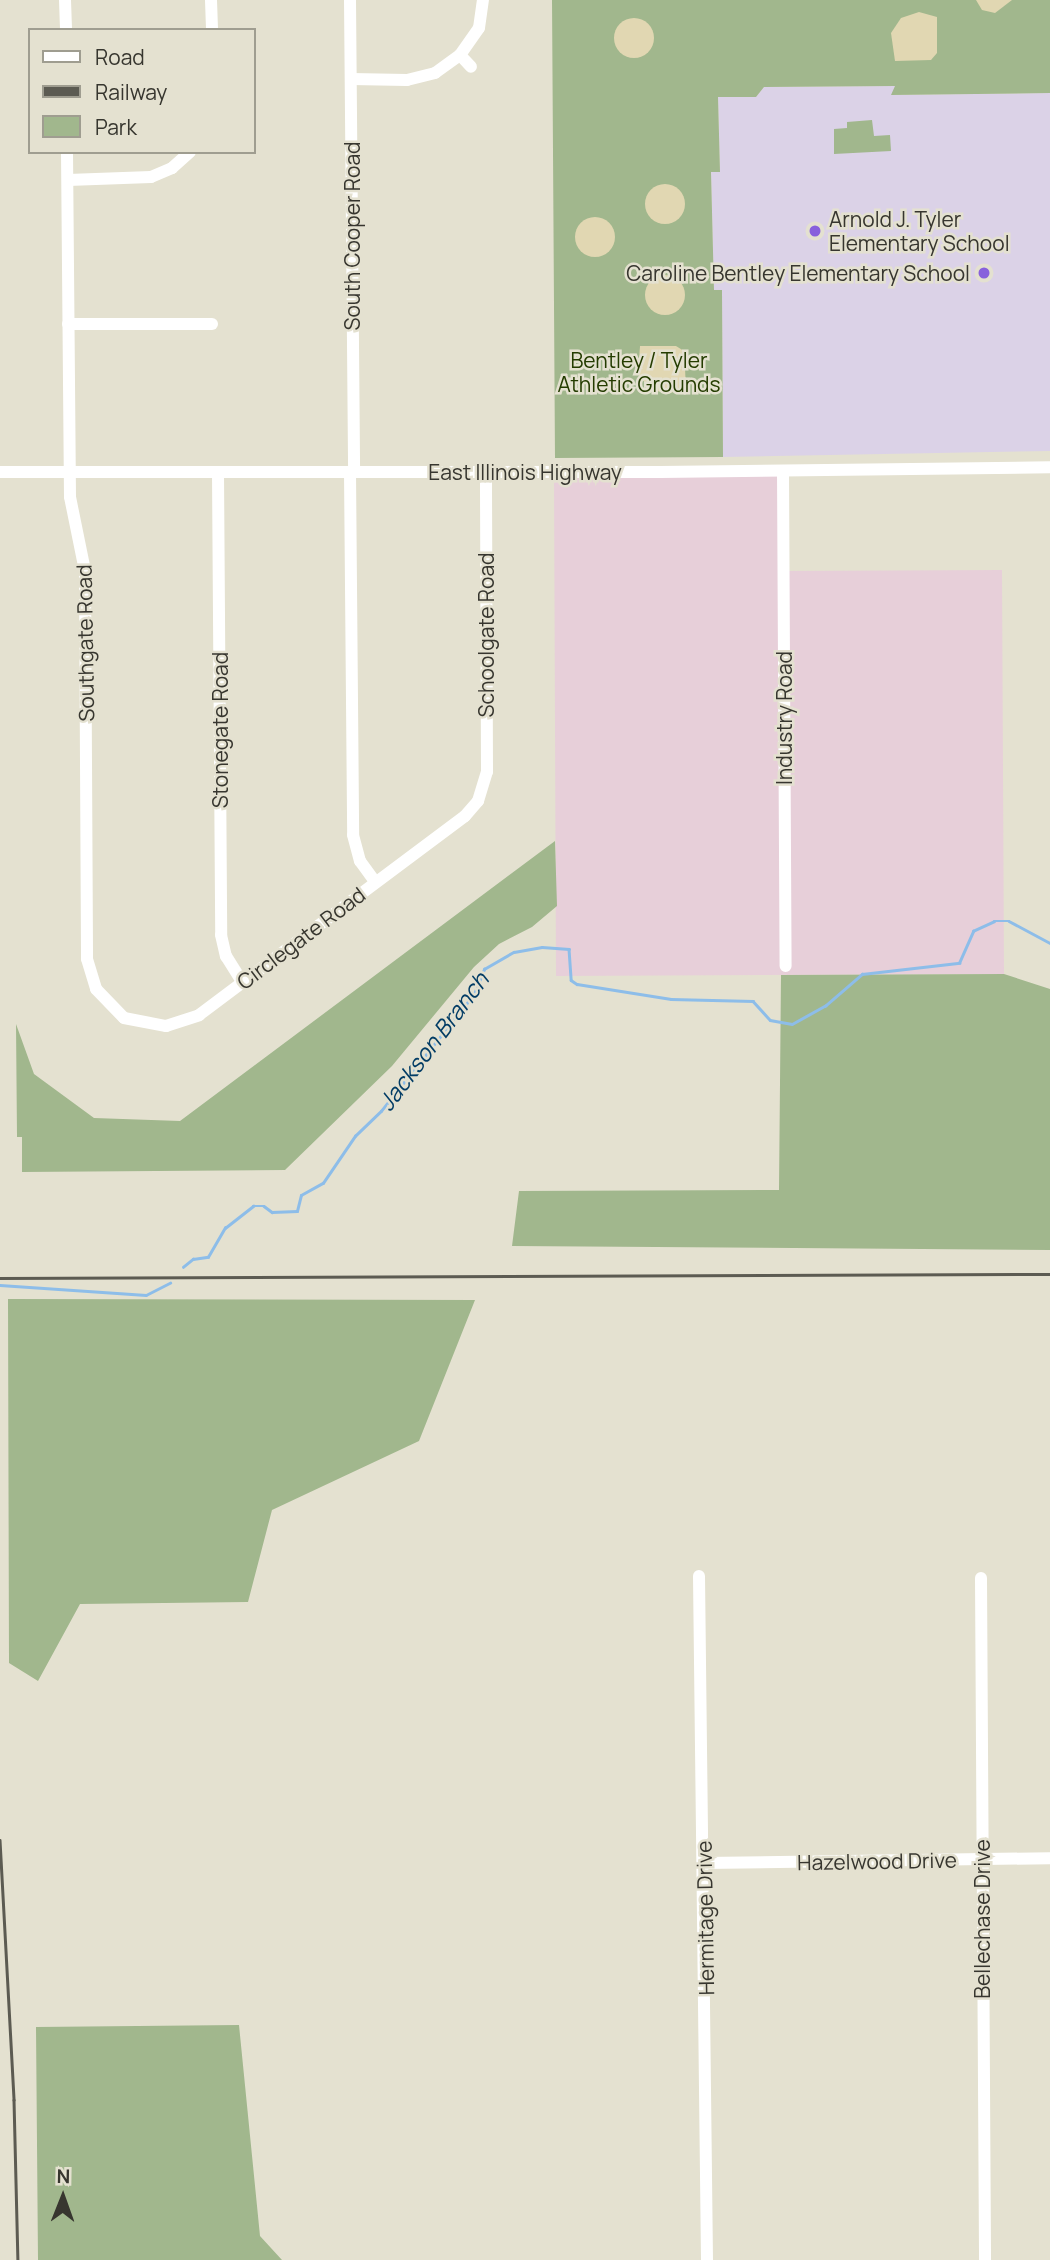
<!DOCTYPE html>
<html>
<head>
<meta charset="utf-8">
<style>
  body { margin:0 }
  #map { position:relative; width:1050px; height:2260px; overflow:hidden; background:#e4e1d0; font-family:Manrope,sans-serif }
  div>[style] { position:absolute }
  [style*='--x'] { left:calc(var(--x)*1px); top:calc(var(--y)*1px); width:calc(var(--w)*1px); rotate:calc(var(--a)*1deg) }
  .industrial>* { inset:0; background:#e7cfd9 }
  .education>* { inset:0; background:#dbd2e7 }
  .green>* { inset:0; background:#a1b78d }
  .sand>* { inset:0; background:#e1d7b2 }
  .round { border-radius:50% }
  .stream>* { height:2.5px; margin:-1.25px; padding:0 1.25px; transform-origin:1.25px; border-radius:1.25px; background:#8dbde9 }
  .minor>* { height:12px; margin:-6px; padding:0 6px; transform-origin:6px; border-radius:6px; background:#fff }
  .rail>* { height:2.5px; margin:-1.25px; padding:0 1.25px; transform-origin:1.25px; border-radius:1.25px; background:#5c5b52 }
  .dots>* { width:19px; height:19px; translate:-50% -50%; box-sizing:border-box; border:4px solid #e4e1d0; border-radius:50% }
  span { translate:-50% -50%; white-space:nowrap; text-align:center; line-height:1.15; -webkit-text-stroke:5px #e4e1d0; paint-order:stroke }
  .poi-label { font-size:21px; color:#37362f }
  .left { translate:0 -50%; text-align:left }
  .right { translate:-100% -50%; text-align:right }
  .street-label { font-size:21px; color:#37362f }
  .park-label { font-size:21px; color:#243c00 }
  .water-label { font-size:23px; color:#023c65; font-style:italic }
  .legend { position:absolute; left:28px; top:28px; width:228px; height:126px; box-sizing:border-box; background:#e4e1d0; border:2px solid #9f9d90; margin:0; padding:9px 12px; list-style:none; font-size:21px; color:#37362f }
  .legend li { display:flex; align-items:center; gap:14px; height:35px }
  .legend b { width:35px; border:2px solid #9f9d90 }
  .north { position:absolute; left:28px; top:2162px; width:70px; height:70px; -webkit-text-stroke:5px #e4e1d0; paint-order:stroke; rotate:1deg; font-size:19px; font-weight:700; line-height:28px; text-align:center; color:#37362f }
  .north::after { content:''; display:block; margin:auto; width:24px; height:32px; background:#37362f; clip-path:polygon(50% 0,100% 100%,50% 72%,0 100%) }
</style>
</head>
<body>
<div id="map">
  <div class="industrial">
    <div style="clip-path:polygon(780px 474px,780px 571px,1002px 570px,1004px 974px,556px 976px,554px 475px)"></div>
  </div>
  <div class="education">
    <div style="clip-path:polygon(896px 86px,892px 95px,1050px 93px,1050px 451px,723px 457px,722px 291px,714px 290px,711px 171px,720px 171px,718px 97px,756px 97px,764px 87px)"></div>
  </div>
  <div class="green">
    <div style="clip-path:polygon(552px 0,1050px 0,1050px 93px,891px 95px,895px 86px,764px 87px,756px 97px,718px 97px,720px 172px,711px 172px,714px 290px,722px 290px,723px 457px,555px 458px)"></div>
    <div style="clip-path:polygon(872px 120px,874px 136px,890px 135px,891px 151px,834px 154px,834px 129px,847px 128px,847px 122px)"></div>
    <div style="clip-path:polygon(555px 841px,557px 906px,532px 927px,499px 944px,474px 967px,392px 1066px,285px 1170px,22px 1172px,22px 1137px,17px 1137px,16px 1024px,34px 1074px,94px 1118px,180px 1121px)"></div>
    <div style="clip-path:polygon(1004px 974px,1050px 989px,1050px 1250px,512px 1246px,519px 1191px,779px 1190px,781px 975px)"></div>
    <div style="clip-path:polygon(8px 1299px,475px 1300px,419px 1441px,272px 1510px,248px 1602px,80px 1604px,38px 1681px,9px 1663px)"></div>
    <div style="clip-path:polygon(239px 2025px,260px 2236px,282px 2260px,38px 2260px,36px 2027px)"></div>
  </div>
  <div class="sand">
    <div style="clip-path:polygon(976px 0,1012px 0,995px 13px,982px 10px)"></div>
    <div style="clip-path:polygon(919px 12px,937px 17px,937px 53px,931px 60px,895px 61px,891px 33px,901px 18px)"></div>
    <div class="round" style="left:614px;top:18px;width:40px;height:40px"></div>
    <div class="round" style="left:645px;top:184px;width:40px;height:40px"></div>
    <div class="round" style="left:575px;top:217px;width:40px;height:40px"></div>
    <div class="round" style="left:645px;top:275px;width:40px;height:40px"></div>
    <div style="clip-path:polygon(640px 346px,676px 346px,684px 351px,686px 387px,668px 394px,650px 389px,638px 374px)"></div>
  </div>
  <div class="stream">
    <div style="--x:183;--y:1267;--w:13;--a:-39"></div>
    <div style="--x:193;--y:1259;--w:15;--a:-8"></div>
    <div style="--x:208;--y:1257;--w:34;--a:-60"></div>
    <div style="--x:225;--y:1228;--w:36;--a:-38"></div>
    <div style="--x:253;--y:1206;--w:11;--a:0"></div>
    <div style="--x:264;--y:1206;--w:10;--a:37"></div>
    <div style="--x:272;--y:1212;--w:25;--a:-2"></div>
    <div style="--x:297;--y:1211;--w:16;--a:-76"></div>
    <div style="--x:301;--y:1195;--w:25;--a:-29"></div>
    <div style="--x:323;--y:1183;--w:57;--a:-55.8"></div>
    <div style="--x:355;--y:1136;--w:36;--a:-44"></div>
    <div style="--x:381;--y:1111;--w:149;--a:-51.5"></div>
    <div style="--x:474;--y:994;--w:27;--a:-68"></div>
    <div style="--x:484;--y:969;--w:34;--a:-30"></div>
    <div style="--x:514;--y:952;--w:28;--a:-10"></div>
    <div style="--x:542;--y:947;--w:27;--a:4"></div>
    <div style="--x:569;--y:949;--w:31;--a:86"></div>
    <div style="--x:571;--y:980;--w:7;--a:34"></div>
    <div style="--x:577;--y:984;--w:95;--a:9.1"></div>
    <div style="--x:671;--y:999;--w:82;--a:1.4"></div>
    <div style="--x:753;--y:1001;--w:25;--a:48"></div>
    <div style="--x:770;--y:1020;--w:22;--a:10"></div>
    <div style="--x:792;--y:1024;--w:38;--a:-29"></div>
    <div style="--x:825;--y:1006;--w:49;--a:-40.9"></div>
    <div style="--x:862;--y:974;--w:98;--a:-6.5"></div>
    <div style="--x:959;--y:963;--w:35;--a:-66"></div>
    <div style="--x:973;--y:931;--w:23;--a:-25"></div>
    <div style="--x:994;--y:921;--w:15;--a:0"></div>
    <div style="--x:1009;--y:921;--w:47;--a:28.2"></div>
    <div style="--x:0;--y:1285;--w:146;--a:3.9"></div>
    <div style="--x:146;--y:1295;--w:27;--a:-27"></div>
  </div>
  <div class="minor">
    <div style="--x:65;--y:0;--w:30;--a:88"></div>
    <div style="--x:211;--y:0;--w:30;--a:88"></div>
    <div style="--x:350;--y:0;--w:472;--a:89.5"></div>
    <div style="--x:460;--y:55;--w:16;--a:47"></div>
    <div style="--x:351;--y:79;--w:56;--a:1"></div>
    <div style="--x:407;--y:80;--w:29;--a:-14"></div>
    <div style="--x:435;--y:73;--w:31;--a:-36"></div>
    <div style="--x:460;--y:55;--w:33;--a:-55"></div>
    <div style="--x:479;--y:28;--w:28;--a:-82"></div>
    <div style="--x:67;--y:152;--w:345;--a:89.5"></div>
    <div style="--x:70;--y:497;--w:76;--a:78.5"></div>
    <div style="--x:85;--y:571;--w:388;--a:89.7"></div>
    <div style="--x:87;--y:959;--w:31;--a:73"></div>
    <div style="--x:96;--y:989;--w:40;--a:46"></div>
    <div style="--x:124;--y:1018;--w:43;--a:10.8"></div>
    <div style="--x:166;--y:1026;--w:35;--a:-18"></div>
    <div style="--x:199;--y:1015;--w:332;--a:-36.8"></div>
    <div style="--x:465;--y:816;--w:20;--a:-49"></div>
    <div style="--x:478;--y:801;--w:30;--a:-73"></div>
    <div style="--x:487;--y:772;--w:300;--a:-90.2"></div>
    <div style="--x:68;--y:180;--w:83;--a:-2.1"></div>
    <div style="--x:151;--y:177;--w:23;--a:-23"></div>
    <div style="--x:172;--y:168;--w:24;--a:-42"></div>
    <div style="--x:68;--y:324;--w:144;--a:0"></div>
    <div style="--x:783;--y:471;--w:495;--a:89.7"></div>
    <div style="--x:0;--y:472;--w:660;--a:0"></div>
    <div style="--x:660;--y:472;--w:390;--a:-0.7"></div>
    <div style="--x:350;--y:472;--w:363;--a:89.5"></div>
    <div style="--x:353;--y:835;--w:27;--a:75"></div>
    <div style="--x:360;--y:861;--w:26;--a:54"></div>
    <div style="--x:218;--y:473;--w:462;--a:89.6"></div>
    <div style="--x:221;--y:935;--w:22;--a:77"></div>
    <div style="--x:226;--y:956;--w:31;--a:58"></div>
    <div style="--x:699;--y:1576;--w:684;--a:89.33"></div>
    <div style="--x:981;--y:1578;--w:682;--a:89.66"></div>
    <div style="--x:704;--y:1863;--w:346;--a:-0.8"></div>
  </div>
  <div class="rail">
    <div style="--x:0;--y:1278;--w:1050;--a:-0.22"></div>
    <div style="--x:0;--y:1840;--w:260;--a:86.9"></div>
    <div style="--x:14;--y:2100;--w:160;--a:88.6"></div>
  </div>
  <div class="dots">
    <div style="left:815px;top:231px;background:#8861dc"></div>
    <div style="left:984px;top:273px;background:#8861dc"></div>
  </div>
  <div class="poi-label">
    <span class="left" style="left:829px;top:231px">Arnold J. Tyler<br>Elementary School</span>
    <span class="right" style="left:970px;top:273px">Caroline Bentley Elementary School</span>
  </div>
  <div class="street-label">
    <span style="left:352px;top:236px;rotate:-90deg">South Cooper Road</span>
    <span style="left:525px;top:472px">East Illinois Highway</span>
    <span style="left:486px;top:635px;rotate:-90deg">Schoolgate Road</span>
    <span style="left:85px;top:643px;rotate:-91deg">Southgate Road</span>
    <span style="left:784px;top:718px;rotate:-90deg">Industry Road</span>
    <span style="left:220px;top:730px;rotate:-90deg">Stonegate Road</span>
    <span style="left:301px;top:938px;rotate:-37deg">Circlegate Road</span>
    <span style="left:877px;top:1861px;rotate:-1deg">Hazelwood Drive</span>
    <span style="left:705px;top:1918px;rotate:-91deg">Hermitage Drive</span>
    <span style="left:982px;top:1919px;rotate:-90deg">Bellechase Drive</span>
  </div>
  <div class="park-label">
    <span style="left:639px;top:372px">Bentley / Tyler<br>Athletic Grounds</span>
  </div>
  <div class="water-label">
    <span style="left:433px;top:1041px;rotate:-53deg">Jackson Branch</span>
  </div>
  <ul class="legend">
  <li><b style="height:9px;background:#fff"></b>Road</li>
  <li><b style="height:9px;background:#5c5b52"></b>Railway</li>
  <li><b style="height:19px;background:#a1b78d"></b>Park</li>
  </ul>
  <div class="north">N</div>
</div>
</body>
</html>
